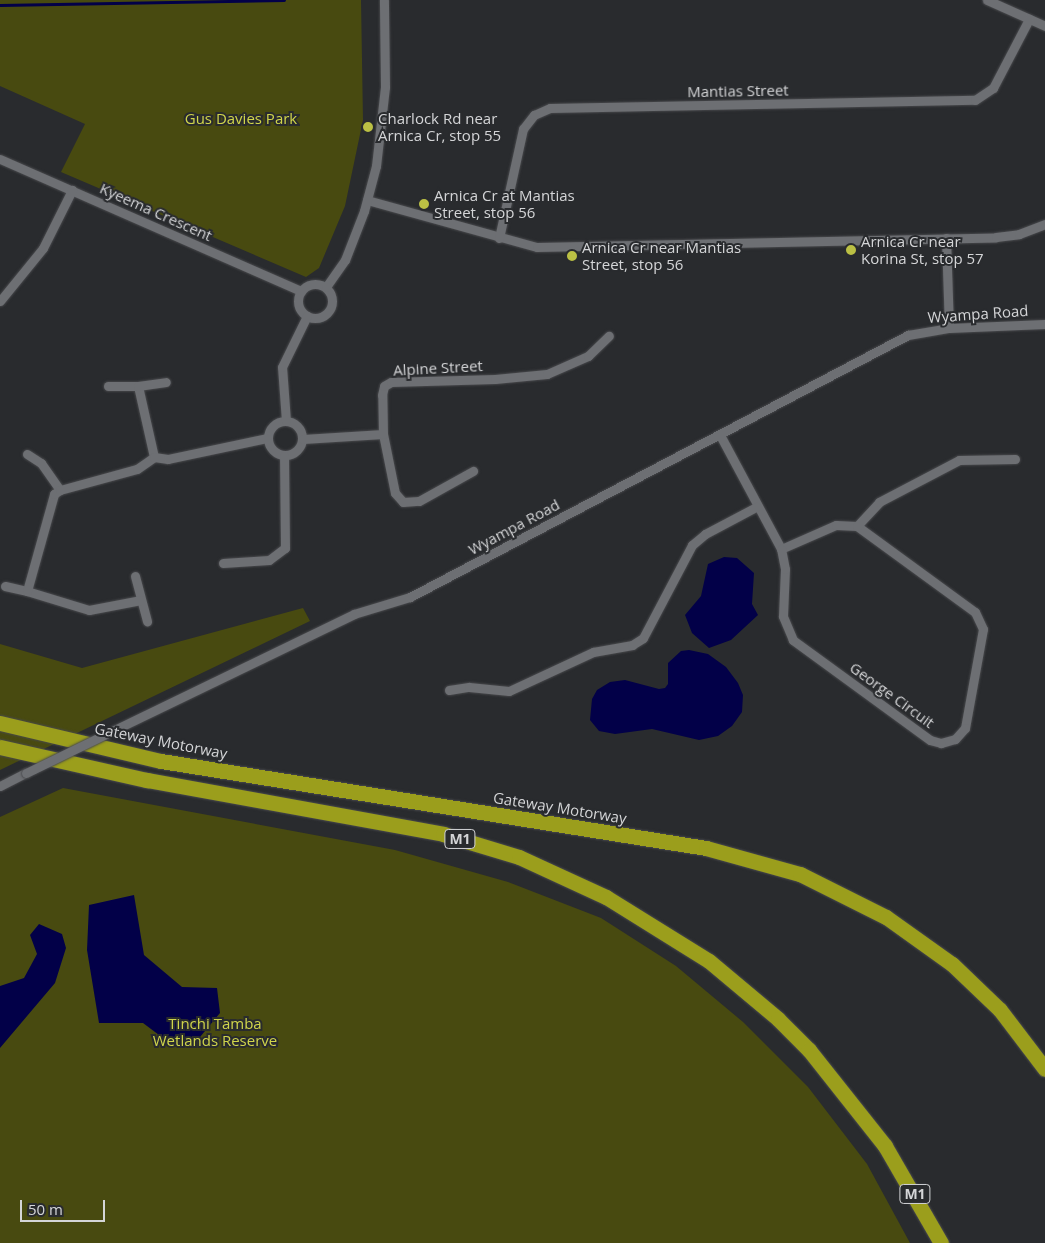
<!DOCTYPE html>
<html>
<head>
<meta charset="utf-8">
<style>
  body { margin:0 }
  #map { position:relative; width:1045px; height:1243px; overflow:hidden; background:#292b2e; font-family:"Open Sans",sans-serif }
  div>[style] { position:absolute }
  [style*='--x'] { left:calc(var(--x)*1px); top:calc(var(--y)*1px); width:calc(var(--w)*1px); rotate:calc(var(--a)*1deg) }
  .green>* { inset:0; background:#484a10 }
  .water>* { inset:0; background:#020048 }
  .stream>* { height:3px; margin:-1.5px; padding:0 1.5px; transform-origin:1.5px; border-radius:1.5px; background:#020048 }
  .roads { filter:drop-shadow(0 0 1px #48494c) drop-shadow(0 0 1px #48494c) }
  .minor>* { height:9px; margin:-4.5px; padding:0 4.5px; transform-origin:4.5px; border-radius:4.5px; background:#6d6f73 }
  .minor>.ring { margin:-4.5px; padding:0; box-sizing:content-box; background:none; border:9px solid #6d6f73; border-radius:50% }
  .motorway>* { height:15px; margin:-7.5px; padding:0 7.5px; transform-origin:7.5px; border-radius:7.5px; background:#9b9e1c }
  .bridges { filter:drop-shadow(0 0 1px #48494c) drop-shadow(0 0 1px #48494c) }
  .minor-bridge>* { height:9px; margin:-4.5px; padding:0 4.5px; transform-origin:4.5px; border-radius:4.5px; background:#6d6f73 }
  .dots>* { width:14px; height:14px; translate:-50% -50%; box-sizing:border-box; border:2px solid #292b2e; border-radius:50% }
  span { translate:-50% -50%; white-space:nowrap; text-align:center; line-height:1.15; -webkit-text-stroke:4px #292b2e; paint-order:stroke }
  .shield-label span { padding:1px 4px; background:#292b2e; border:1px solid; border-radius:4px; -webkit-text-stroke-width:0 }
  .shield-label { font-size:14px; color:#d4d5d7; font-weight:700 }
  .street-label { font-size:15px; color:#d4d5d7 }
  .poi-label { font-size:15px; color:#d4d5d7 }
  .left { translate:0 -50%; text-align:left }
  .park-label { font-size:15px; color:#d0d54b }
  .scale { position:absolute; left:20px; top:1200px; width:85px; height:22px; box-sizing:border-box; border:2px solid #d4d5d7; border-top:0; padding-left:6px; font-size:15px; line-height:18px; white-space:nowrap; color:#d4d5d7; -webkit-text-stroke:4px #292b2e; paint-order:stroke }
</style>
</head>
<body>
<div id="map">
  <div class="green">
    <div style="clip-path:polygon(0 0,361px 0,363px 120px,345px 206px,319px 268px,306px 277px,61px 172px,85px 124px,0 86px)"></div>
    <div style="clip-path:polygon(303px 608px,310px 621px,0 770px,0 644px,82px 668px)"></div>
    <div style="clip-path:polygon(63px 788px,395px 850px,508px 882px,601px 918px,676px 966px,743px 1022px,808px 1087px,867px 1164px,910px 1243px,0 1243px,0 817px)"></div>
  </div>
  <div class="water">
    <div style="clip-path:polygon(724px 557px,737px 558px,754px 573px,752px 604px,758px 615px,731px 640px,709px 648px,692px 633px,685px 615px,701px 596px,708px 564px)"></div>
    <div style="clip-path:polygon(689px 650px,708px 654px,726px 667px,738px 683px,743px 695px,742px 712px,732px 726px,718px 736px,699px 740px,652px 729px,615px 734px,599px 731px,590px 720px,592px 699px,597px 690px,610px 682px,625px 680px,659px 689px,665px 688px,668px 684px,668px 663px,681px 651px)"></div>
    <div style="clip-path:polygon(134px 895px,144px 955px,182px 987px,217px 988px,220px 1013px,200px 1037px,167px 1041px,143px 1023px,99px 1023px,87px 950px,89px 905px)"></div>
    <div style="clip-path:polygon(39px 924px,62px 934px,66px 948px,55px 983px,0 1048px,0 986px,24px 978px,37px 954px,30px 935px)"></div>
  </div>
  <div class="stream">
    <div style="--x:0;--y:5;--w:284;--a:-1"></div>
  </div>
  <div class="roads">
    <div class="minor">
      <div style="--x:987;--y:0;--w:64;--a:24.1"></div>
      <div style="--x:0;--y:159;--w:329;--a:23.7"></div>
      <div style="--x:367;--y:200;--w:176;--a:15.5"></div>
      <div style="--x:537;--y:247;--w:459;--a:-1.2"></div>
      <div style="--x:996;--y:237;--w:23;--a:-7"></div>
      <div style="--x:1019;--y:234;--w:28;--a:-21"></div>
      <div style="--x:499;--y:238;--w:112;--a:-77.6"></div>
      <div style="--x:523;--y:129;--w:18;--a:-52"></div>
      <div style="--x:534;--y:115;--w:17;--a:-24"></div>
      <div style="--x:550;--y:108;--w:425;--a:-1.1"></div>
      <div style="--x:975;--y:100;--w:22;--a:-34"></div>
      <div style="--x:993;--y:88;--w:78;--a:-62.4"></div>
      <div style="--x:946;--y:238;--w:90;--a:88.1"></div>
      <div class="ring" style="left:298px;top:284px;width:25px;height:25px"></div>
      <div style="--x:326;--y:287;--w:33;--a:-55"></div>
      <div style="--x:345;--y:260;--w:53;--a:-68.8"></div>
      <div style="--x:364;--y:211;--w:47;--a:-75.1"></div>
      <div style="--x:376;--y:166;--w:80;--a:-83.5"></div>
      <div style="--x:385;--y:87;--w:87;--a:-90.7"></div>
      <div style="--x:0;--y:301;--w:68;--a:-50.9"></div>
      <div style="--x:43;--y:248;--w:65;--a:-63.4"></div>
      <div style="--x:108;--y:386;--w:30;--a:0"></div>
      <div style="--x:138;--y:386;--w:73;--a:77.3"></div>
      <div style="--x:138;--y:386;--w:28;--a:-8"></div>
      <div class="ring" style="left:268px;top:421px;width:25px;height:25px"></div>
      <div style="--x:286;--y:421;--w:54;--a:-94.2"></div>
      <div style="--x:282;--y:367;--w:57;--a:-63.9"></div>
      <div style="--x:383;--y:434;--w:60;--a:78.5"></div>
      <div style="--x:395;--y:493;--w:12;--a:48"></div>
      <div style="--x:403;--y:502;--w:16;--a:-4"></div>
      <div style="--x:419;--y:501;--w:62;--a:-29.1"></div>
      <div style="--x:720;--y:435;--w:129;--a:61.8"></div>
      <div style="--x:781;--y:549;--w:60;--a:-23.6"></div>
      <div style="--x:836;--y:525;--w:21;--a:3"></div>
      <div style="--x:857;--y:526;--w:146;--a:36.1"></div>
      <div style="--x:975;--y:612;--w:19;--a:65"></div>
      <div style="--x:983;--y:629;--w:101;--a:100.3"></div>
      <div style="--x:965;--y:728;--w:15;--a:132"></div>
      <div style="--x:955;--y:739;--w:15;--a:164"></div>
      <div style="--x:941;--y:743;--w:11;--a:-165"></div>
      <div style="--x:930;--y:740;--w:170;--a:-143.9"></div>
      <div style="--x:793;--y:640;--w:26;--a:-113"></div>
      <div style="--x:783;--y:616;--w:47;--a:-87.6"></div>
      <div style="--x:785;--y:569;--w:20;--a:-101"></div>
      <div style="--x:303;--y:439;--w:80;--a:-3.6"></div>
      <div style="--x:383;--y:434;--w:39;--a:-91"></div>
      <div style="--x:382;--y:395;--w:9;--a:-77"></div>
      <div style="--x:384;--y:386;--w:8;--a:-30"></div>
      <div style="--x:391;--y:382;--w:104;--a:-1.7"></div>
      <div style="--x:495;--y:379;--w:52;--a:-5.5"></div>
      <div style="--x:547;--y:374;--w:45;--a:-23.7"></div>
      <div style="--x:588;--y:356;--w:29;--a:-44"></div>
      <div style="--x:27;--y:454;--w:17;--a:33"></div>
      <div style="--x:41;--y:463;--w:33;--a:55"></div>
      <div style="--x:857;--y:526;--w:33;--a:-47"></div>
      <div style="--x:879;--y:502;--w:90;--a:-27.7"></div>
      <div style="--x:959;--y:460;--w:56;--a:-1"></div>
      <div style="--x:223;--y:563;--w:46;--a:-3.7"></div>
      <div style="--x:269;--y:560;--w:20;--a:-37"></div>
      <div style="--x:285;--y:548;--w:92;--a:-90.6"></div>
      <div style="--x:135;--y:576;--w:47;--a:75.1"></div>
      <div style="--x:5;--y:586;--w:23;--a:13"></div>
      <div style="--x:141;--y:600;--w:53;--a:169.1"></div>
      <div style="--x:89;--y:610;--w:65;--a:-163"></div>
      <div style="--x:27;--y:591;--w:101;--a:-74.4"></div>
      <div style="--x:54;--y:494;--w:7;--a:-34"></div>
      <div style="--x:60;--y:490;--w:80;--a:-15.3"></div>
      <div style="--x:137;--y:469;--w:21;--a:-35"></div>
      <div style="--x:154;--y:457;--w:14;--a:8"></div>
      <div style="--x:168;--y:459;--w:101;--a:-12"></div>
      <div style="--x:449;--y:690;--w:20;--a:-9"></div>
      <div style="--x:469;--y:687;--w:40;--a:5.7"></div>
      <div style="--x:509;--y:691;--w:93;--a:-24.9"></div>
      <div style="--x:593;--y:652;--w:40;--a:-10"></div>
      <div style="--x:632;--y:645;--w:13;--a:-32"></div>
      <div style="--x:643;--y:638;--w:105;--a:-62.2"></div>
      <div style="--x:692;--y:545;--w:17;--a:-40"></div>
      <div style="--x:705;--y:534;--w:58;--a:-27.9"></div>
      <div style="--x:110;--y:732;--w:271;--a:-25.8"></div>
      <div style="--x:354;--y:614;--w:59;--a:-16.9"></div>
      <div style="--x:410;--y:597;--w:563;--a:-27.75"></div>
      <div style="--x:908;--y:335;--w:42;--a:-9.7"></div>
      <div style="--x:949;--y:328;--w:96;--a:-2.4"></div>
      <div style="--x:0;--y:786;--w:29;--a:-27"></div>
    </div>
    <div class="motorway">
      <div style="--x:0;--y:723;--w:165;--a:13.3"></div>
      <div style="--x:161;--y:761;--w:552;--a:9.07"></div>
      <div style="--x:706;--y:848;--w:98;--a:15.5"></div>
      <div style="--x:800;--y:874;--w:96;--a:26.6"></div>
      <div style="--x:886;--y:917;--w:81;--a:35.5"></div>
      <div style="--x:952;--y:964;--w:66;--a:43.8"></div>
      <div style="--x:1000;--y:1010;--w:74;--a:52.7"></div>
      <div style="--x:0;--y:747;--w:151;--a:12.7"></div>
      <div style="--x:147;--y:780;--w:301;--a:10.3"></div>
      <div style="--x:443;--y:834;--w:79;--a:16.8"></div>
      <div style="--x:519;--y:857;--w:96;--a:24.7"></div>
      <div style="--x:606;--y:897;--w:121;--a:31.9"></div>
      <div style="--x:709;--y:961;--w:90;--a:40"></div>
      <div style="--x:778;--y:1019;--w:44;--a:45"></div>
      <div style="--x:809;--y:1050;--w:122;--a:51.6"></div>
      <div style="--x:885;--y:1146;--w:112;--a:60"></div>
    </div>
  </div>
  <div class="bridges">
    <div class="minor-bridge">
      <div style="--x:26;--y:773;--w:93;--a:-26"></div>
    </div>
  </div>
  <div class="dots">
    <div style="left:368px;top:127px;background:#bbc044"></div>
    <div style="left:424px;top:204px;background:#bbc044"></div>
    <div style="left:851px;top:250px;background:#bbc044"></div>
    <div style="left:572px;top:256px;background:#bbc044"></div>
  </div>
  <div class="shield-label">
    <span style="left:460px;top:839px">M1</span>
    <span style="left:915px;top:1194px">M1</span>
  </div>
  <div class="street-label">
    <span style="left:738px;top:91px;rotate:-1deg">Mantias Street</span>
    <span style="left:156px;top:212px;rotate:24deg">Kyeema Crescent</span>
    <span style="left:978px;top:314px;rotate:-4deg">Wyampa Road</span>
    <span style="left:438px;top:368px;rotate:-3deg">Alpine Street</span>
    <span style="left:514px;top:527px;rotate:-28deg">Wyampa Road</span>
    <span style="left:892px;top:695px;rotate:36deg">George Circuit</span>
    <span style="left:161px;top:741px;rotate:11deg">Gateway Motorway</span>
    <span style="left:560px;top:808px;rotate:9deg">Gateway Motorway</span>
  </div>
  <div class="poi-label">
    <span class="left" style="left:378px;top:127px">Charlock Rd near<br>Arnica Cr, stop 55</span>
    <span class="left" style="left:434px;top:204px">Arnica Cr at Mantias<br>Street, stop 56</span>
    <span class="left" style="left:861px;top:250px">Arnica Cr near<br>Korina St, stop 57</span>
    <span class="left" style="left:582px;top:256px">Arnica Cr near Mantias<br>Street, stop 56</span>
  </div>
  <div class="park-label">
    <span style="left:241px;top:119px">Gus Davies Park</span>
    <span style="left:215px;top:1032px">Tinchi Tamba<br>Wetlands Reserve</span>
  </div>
  <div class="scale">50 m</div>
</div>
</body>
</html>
